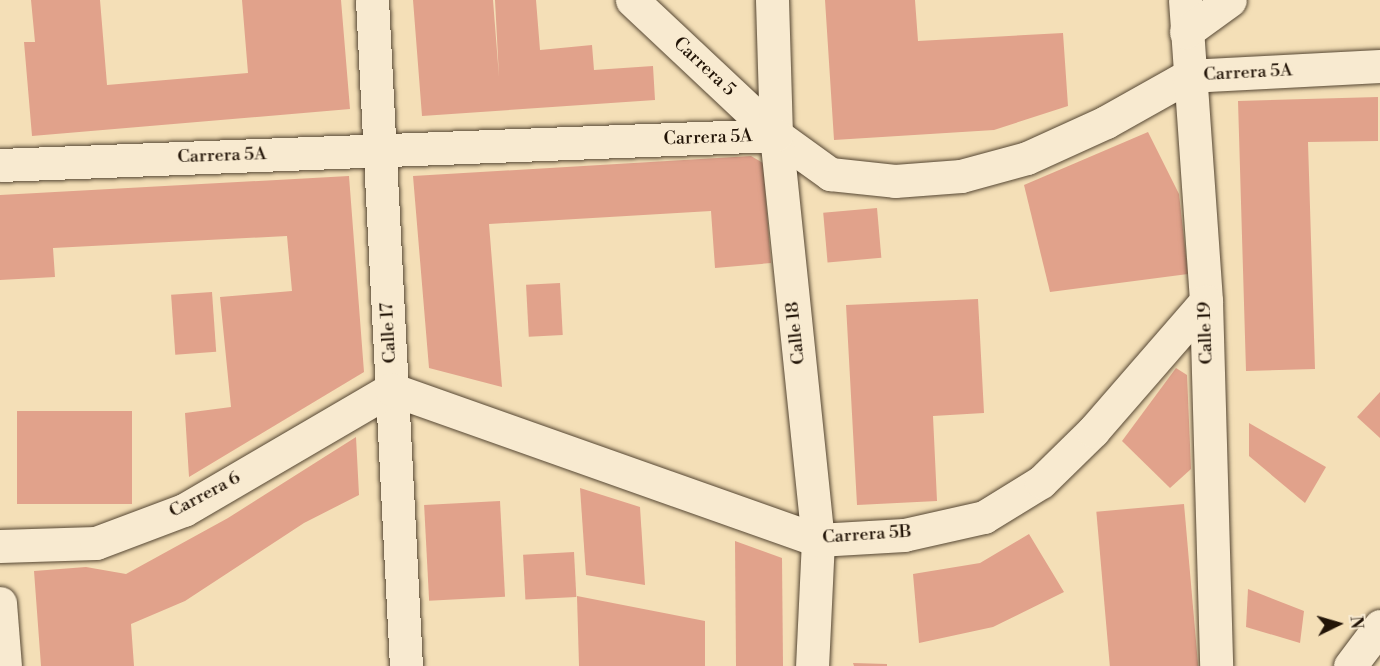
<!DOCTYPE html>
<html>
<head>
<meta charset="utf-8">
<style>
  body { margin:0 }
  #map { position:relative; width:1380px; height:666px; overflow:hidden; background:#f4dfb7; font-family:"Libre Bodoni",serif }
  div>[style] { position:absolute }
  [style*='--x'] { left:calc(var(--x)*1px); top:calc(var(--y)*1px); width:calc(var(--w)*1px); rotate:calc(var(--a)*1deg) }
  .building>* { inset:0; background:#e1a28b; transform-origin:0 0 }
  .roads { filter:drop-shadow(0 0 2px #564733) drop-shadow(0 0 2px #564733) }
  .minor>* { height:33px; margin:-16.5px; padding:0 16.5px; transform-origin:16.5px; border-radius:16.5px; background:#f8ead0 }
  span { translate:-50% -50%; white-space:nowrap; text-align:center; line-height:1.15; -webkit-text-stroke:5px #f8ead0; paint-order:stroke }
  .street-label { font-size:18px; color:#221407 }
  .north { position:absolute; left:1308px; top:594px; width:60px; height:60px; -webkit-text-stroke:4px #f8ead0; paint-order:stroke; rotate:85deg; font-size:16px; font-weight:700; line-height:24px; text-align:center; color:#221407 }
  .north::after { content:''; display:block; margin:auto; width:21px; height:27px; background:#221407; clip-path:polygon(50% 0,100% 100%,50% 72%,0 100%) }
</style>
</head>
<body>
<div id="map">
  <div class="building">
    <div style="clip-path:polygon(31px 0,100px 0,107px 85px,248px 73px,242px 0,341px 0,350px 109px,32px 136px,24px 42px,35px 42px)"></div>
    <div style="clip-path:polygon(413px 0,493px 0,499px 77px,495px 0,536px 0,540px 50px,592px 45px,594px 70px,653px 66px,655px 100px,422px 116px)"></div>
    <div style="clip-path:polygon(825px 0,915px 0,918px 41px,1063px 33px,1068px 106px,994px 130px,834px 140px)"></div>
    <div style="clip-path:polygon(1378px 97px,1378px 141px,1308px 142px,1315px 369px,1246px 371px,1238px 101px)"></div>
    <div style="clip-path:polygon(1148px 132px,1179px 194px,1188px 274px,1050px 292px,1024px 185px)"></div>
    <div style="clip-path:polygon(751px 156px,763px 163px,771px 263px,715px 268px,711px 211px,489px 224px,502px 387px,429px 368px,413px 176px)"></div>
    <div style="clip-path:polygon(349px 176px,364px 372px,189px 477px,185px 413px,231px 407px,220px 297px,292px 291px,287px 236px,53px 248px,55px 277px,0 280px,0 195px)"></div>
    <div style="left:877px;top:208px;width:50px;height:54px;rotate:85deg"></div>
    <div style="left:560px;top:283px;width:52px;height:34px;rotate:87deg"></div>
    <div style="left:212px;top:292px;width:60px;height:41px;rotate:86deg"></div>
    <div style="clip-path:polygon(978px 299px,984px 413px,933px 416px,937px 501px,857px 505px,846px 305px)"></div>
    <div style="clip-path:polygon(1176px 368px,1187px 375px,1191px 469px,1170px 488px,1122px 441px)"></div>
    <div style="clip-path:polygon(1380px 392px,1380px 438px,1357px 417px)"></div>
    <div style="left:17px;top:411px;width:115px;height:93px"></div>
    <div style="clip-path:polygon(1249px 423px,1326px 467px,1305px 503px,1249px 456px)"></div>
    <div style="clip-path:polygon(356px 437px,359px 495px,304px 523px,185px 601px,131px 624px,134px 666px,41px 666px,34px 571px,86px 567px,126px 574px,228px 518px)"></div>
    <div style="clip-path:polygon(580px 488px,640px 507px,645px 585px,586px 575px)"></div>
    <div style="left:500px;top:501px;width:96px;height:76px;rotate:87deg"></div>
    <div style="left:1184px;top:504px;width:163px;height:88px;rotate:85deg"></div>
    <div style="clip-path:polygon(1029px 534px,1064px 592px,993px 627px,919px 643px,913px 574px,980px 563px)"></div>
    <div style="clip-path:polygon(735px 541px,782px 558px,783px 666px,736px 666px)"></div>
    <div style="left:574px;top:552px;width:45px;height:51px;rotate:87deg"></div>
    <div style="clip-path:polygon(1248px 589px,1304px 611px,1300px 643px,1246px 627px)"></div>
    <div style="clip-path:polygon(577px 596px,705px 621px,705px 666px,579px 666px)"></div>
    <div style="clip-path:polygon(853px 663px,887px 664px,887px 666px,854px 666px)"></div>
  </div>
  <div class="roads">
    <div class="minor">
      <div style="--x:372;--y:0;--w:667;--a:87.08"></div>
      <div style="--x:632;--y:0;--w:197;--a:43.2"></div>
      <div style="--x:776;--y:135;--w:67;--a:35.8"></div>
      <div style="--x:830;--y:174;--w:65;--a:6.1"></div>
      <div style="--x:895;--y:181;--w:66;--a:-4.3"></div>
      <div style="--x:961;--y:176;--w:68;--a:-15.3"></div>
      <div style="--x:1027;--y:158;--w:87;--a:-24.5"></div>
      <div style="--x:1106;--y:122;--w:94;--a:-29.3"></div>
      <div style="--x:1188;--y:76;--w:192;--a:-3"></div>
      <div style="--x:772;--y:0;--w:135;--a:88.3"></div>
      <div style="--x:776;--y:135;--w:407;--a:84.1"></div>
      <div style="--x:818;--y:540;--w:126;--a:92.7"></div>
      <div style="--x:1185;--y:0;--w:302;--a:86"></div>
      <div style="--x:1206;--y:301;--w:365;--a:88.4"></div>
      <div style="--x:1186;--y:32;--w:54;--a:-36"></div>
      <div style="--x:0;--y:165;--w:777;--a:-2.21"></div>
      <div style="--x:0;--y:546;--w:96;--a:-1.8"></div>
      <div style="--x:96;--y:543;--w:94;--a:-20.6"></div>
      <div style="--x:184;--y:510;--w:240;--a:-30.3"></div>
      <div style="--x:391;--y:389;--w:453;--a:19.5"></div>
      <div style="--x:818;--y:540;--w:86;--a:-3.3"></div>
      <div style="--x:904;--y:535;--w:82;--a:-12.7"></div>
      <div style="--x:984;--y:517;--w:67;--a:-31.6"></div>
      <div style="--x:1041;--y:482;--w:73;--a:-44.4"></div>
      <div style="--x:1093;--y:431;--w:172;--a:-49"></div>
      <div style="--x:0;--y:603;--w:63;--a:85.5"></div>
      <div style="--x:1350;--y:666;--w:50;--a:-53.1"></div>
    </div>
  </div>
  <div class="street-label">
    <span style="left:704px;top:67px;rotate:43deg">Carrera 5</span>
    <span style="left:1248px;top:73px;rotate:-3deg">Carrera 5A</span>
    <span style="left:708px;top:138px;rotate:-2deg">Carrera 5A</span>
    <span style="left:222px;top:156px;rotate:-2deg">Carrera 5A</span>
    <span style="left:389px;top:333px;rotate:-93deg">Calle 17</span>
    <span style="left:796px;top:333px;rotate:-96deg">Calle 18</span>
    <span style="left:1206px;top:333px;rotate:-92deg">Calle 19</span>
    <span style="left:205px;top:495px;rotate:-28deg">Carrera 6</span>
    <span style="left:867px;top:535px;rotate:-4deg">Carrera 5B</span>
  </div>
  <div class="north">N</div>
</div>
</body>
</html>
